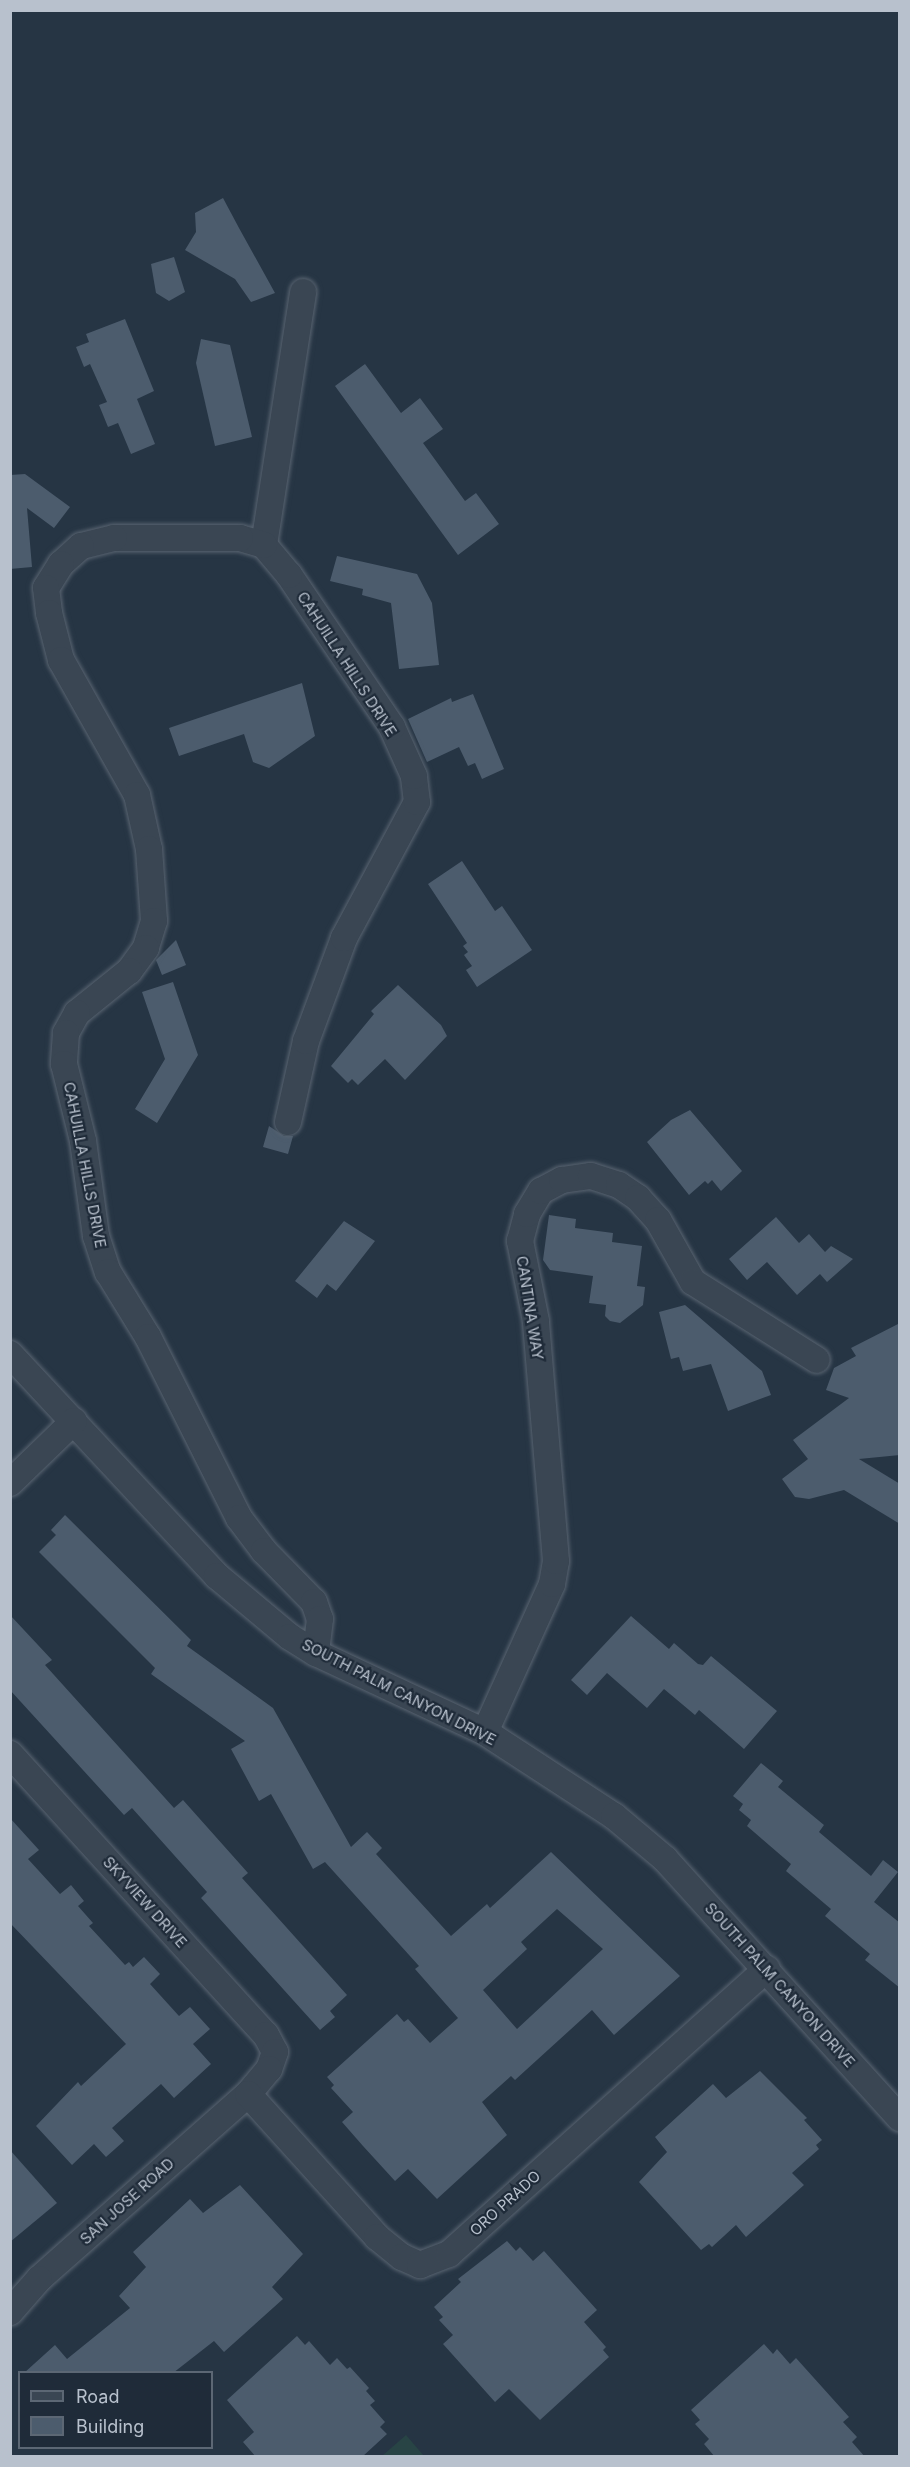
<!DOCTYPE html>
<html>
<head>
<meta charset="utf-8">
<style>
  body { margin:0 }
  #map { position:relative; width:910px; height:2467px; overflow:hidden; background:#263544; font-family:Inter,sans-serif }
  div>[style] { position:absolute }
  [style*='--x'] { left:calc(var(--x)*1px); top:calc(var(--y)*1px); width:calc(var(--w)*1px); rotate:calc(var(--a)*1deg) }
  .green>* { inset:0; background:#284445 }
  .building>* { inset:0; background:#4c5c6d }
  .roads { filter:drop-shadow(0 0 2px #596471) drop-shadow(0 0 2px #596471) }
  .minor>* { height:26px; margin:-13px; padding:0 13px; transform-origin:13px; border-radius:13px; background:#3a4653 }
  span { translate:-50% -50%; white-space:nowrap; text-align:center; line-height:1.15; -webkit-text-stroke:4.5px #1f2b39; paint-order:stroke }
  .street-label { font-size:15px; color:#b8c1cd }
  .frame { position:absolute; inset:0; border:12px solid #b8c1cd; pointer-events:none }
  .legend { position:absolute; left:18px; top:2371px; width:195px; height:78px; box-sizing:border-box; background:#1f2b39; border:2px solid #5c6774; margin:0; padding:8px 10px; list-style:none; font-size:18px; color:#b8c1cd }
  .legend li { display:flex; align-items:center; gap:12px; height:30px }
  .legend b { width:30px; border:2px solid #5c6774 }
</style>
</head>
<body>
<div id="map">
  <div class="green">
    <div style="clip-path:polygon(406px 2435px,424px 2456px,382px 2456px)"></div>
  </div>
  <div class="building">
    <div style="clip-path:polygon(223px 198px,239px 228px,275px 293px,251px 302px,235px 279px,185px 250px,196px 232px,195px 213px)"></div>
    <div style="clip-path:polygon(174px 257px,185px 292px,169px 301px,156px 293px,151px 264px)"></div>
    <div style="clip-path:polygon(125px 319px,154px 391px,137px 399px,155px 444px,131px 454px,118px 423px,108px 427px,99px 405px,107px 402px,90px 364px,84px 367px,76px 347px,89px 342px,86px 334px)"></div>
    <div style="clip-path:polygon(201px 339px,230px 345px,252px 437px,215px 446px,196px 363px)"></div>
    <div style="clip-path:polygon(365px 364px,401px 413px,420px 398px,443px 429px,423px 443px,465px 501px,476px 493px,499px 524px,458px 555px,335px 386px)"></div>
    <div style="clip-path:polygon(25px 474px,70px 507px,54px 528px,27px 508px,32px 567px,10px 569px,10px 475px)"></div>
    <div style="clip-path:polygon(337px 556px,417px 574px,432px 603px,439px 665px,399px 669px,391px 603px,362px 595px,363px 589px,330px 581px)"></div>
    <div style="clip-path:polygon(302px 683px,315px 736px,269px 768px,253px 762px,244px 734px,179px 756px,169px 728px)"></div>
    <div style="clip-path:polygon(473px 694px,504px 769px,482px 779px,475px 763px,468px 766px,459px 747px,427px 762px,408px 719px,451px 698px,452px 702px)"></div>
    <div style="clip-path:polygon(462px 861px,495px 911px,502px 906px,532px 950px,477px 987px,466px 970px,472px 966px,464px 955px,468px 952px,463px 946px,467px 943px,428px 884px)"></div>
    <div style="clip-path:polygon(176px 940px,186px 965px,162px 975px,156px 960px)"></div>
    <div style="clip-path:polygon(173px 982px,198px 1055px,157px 1123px,135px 1109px,165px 1059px,142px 992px)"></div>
    <div style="clip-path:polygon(398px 985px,441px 1025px,447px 1036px,405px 1080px,385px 1059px,358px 1085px,352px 1079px,348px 1083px,331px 1066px,374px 1014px,371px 1011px)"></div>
    <div style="clip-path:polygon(690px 1110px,742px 1171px,721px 1191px,712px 1180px,708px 1184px,705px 1181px,689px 1195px,647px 1142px,671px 1120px)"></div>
    <div style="clip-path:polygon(269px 1126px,284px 1136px,293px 1136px,288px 1154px,263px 1147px)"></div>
    <div style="clip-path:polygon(549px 1215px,576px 1219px,575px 1228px,613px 1233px,612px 1242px,642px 1246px,637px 1286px,645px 1287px,643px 1305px,620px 1323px,610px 1321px,605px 1316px,606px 1305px,589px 1303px,593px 1276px,550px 1270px,543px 1260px)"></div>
    <div style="clip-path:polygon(776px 1217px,799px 1243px,809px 1234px,825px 1252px,831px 1246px,853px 1259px,827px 1282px,820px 1274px,797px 1295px,767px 1262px,747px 1280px,729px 1259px)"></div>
    <div style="clip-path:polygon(344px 1221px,375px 1241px,336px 1291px,327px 1284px,317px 1298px,295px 1281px)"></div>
    <div style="clip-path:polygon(685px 1305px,762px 1371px,771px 1395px,728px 1411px,711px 1364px,683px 1371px,679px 1357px,671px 1359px,659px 1312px)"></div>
    <div style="clip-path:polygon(900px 1323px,900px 1455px,859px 1459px,900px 1484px,900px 1524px,844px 1490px,809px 1499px,795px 1497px,782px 1479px,808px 1459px,793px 1440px,849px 1398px,826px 1390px,834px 1368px,856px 1356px,851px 1348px)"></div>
    <div style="clip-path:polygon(evenodd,65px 1515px,191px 1640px,187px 1646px,273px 1708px,351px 1847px,367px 1832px,382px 1848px,376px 1854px,451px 1936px,487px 1904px,490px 1908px,551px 1852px,680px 1976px,614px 2035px,592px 2010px,515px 2080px,511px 2076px,482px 2102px,507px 2135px,437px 2199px,408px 2169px,395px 2181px,363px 2146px,342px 2122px,353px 2112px,331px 2088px,334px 2085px,327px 2077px,397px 2014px,404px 2022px,408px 2019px,430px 2043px,458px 2018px,415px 1969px,419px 1966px,325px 1862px,313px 1869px,271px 1794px,259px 1801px,231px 1749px,245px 1741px,151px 1674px,155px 1668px,39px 1552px,56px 1535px,51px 1530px,65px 1515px,557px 1909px,603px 1949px,517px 2029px,483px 1990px,527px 1949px,521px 1942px,557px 1909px)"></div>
    <div style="clip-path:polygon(10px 1615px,52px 1660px,45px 1665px,174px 1808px,183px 1800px,248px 1873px,242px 1878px,347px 1995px,330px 2011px,335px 2017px,320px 2030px,201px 1898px,207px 1892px,132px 1808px,124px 1815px,10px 1690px)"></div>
    <div style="clip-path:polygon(631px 1616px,669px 1649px,674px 1643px,698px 1664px,703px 1665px,711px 1656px,777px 1711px,744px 1749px,699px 1710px,695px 1715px,664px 1689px,647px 1708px,607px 1673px,587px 1695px,571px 1680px)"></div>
    <div style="clip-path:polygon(761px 1763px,783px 1781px,778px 1787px,824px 1825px,819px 1832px,871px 1876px,883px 1860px,898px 1872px,874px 1902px,900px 1923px,900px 1988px,865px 1960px,870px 1954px,825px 1916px,831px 1909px,786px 1871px,791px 1864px,747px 1826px,751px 1820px,739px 1810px,743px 1804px,733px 1796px)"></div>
    <div style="clip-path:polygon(10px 1818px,39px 1850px,28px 1859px,60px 1894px,71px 1885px,84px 1901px,78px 1906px,93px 1923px,89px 1926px,125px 1965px,129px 1962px,133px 1967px,144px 1957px,160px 1974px,150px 1984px,179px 2016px,190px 2007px,210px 2029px,193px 2044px,211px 2064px,174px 2098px,161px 2084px,112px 2128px,124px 2141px,106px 2157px,94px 2144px,72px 2165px,36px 2126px,78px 2082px,81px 2086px,126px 2044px,10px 1923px)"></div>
    <div style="clip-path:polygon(760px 2071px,807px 2118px,804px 2120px,822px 2140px,816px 2145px,819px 2149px,792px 2173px,804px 2185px,746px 2237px,736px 2225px,712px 2247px,709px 2244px,701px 2250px,639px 2182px,667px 2152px,655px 2137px,713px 2084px,726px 2098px)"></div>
    <div style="clip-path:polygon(10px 2150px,57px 2203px,10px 2242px)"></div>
    <div style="clip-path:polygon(240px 2185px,303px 2254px,272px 2287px,283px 2299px,224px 2352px,214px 2341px,173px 2373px,24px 2373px,55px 2345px,67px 2359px,130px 2308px,119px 2296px,146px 2267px,133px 2252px,190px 2199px,203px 2213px)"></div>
    <div style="clip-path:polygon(507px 2241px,516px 2251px,520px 2247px,533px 2261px,544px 2251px,597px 2310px,584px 2322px,606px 2347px,603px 2350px,609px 2357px,540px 2420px,509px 2389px,495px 2402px,443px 2344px,453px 2335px,439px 2320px,443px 2317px,434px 2307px,461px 2282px,458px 2279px)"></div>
    <div style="clip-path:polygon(297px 2336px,305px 2345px,309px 2341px,330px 2365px,337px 2358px,347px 2369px,350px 2367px,369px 2388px,366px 2391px,375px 2401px,370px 2405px,385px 2422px,380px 2427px,387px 2434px,362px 2457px,256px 2457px,243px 2442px,254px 2432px,227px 2400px)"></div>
    <div style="clip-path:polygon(764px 2344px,773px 2354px,777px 2349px,790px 2364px,796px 2358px,849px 2417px,843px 2422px,857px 2437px,852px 2442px,865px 2457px,715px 2457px,704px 2444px,709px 2439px,695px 2424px,700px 2420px,691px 2410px)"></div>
  </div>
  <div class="roads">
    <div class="minor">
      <div style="--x:264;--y:545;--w:256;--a:-81.2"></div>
      <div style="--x:288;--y:1122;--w:83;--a:-77.5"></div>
      <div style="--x:306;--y:1041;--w:110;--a:-69.7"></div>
      <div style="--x:344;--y:938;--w:154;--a:-61.8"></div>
      <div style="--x:417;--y:802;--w:26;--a:-97"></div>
      <div style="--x:414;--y:776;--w:54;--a:-114.2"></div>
      <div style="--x:392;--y:727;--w:184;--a:-124.1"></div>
      <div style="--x:289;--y:575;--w:39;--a:-130"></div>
      <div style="--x:264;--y:545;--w:25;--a:-164"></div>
      <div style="--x:240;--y:538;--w:126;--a:180"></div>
      <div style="--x:114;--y:538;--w:34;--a:166"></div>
      <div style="--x:81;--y:546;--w:27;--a:138"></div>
      <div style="--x:61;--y:564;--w:28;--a:122"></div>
      <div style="--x:46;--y:588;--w:25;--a:83"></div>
      <div style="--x:49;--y:613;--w:49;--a:75.7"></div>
      <div style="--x:61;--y:660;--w:155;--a:60.6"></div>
      <div style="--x:137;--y:795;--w:55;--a:77.5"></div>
      <div style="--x:149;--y:849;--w:72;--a:86"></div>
      <div style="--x:154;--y:921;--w:28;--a:107"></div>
      <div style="--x:146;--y:948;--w:29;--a:126"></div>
      <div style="--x:129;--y:971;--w:67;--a:141.1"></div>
      <div style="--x:77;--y:1013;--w:23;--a:119"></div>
      <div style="--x:66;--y:1033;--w:31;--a:94"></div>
      <div style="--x:64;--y:1064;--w:79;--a:76.1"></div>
      <div style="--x:83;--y:1141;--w:96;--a:82.2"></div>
      <div style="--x:96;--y:1236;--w:38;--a:72"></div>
      <div style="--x:108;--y:1272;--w:76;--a:58.4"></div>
      <div style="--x:148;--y:1337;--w:203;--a:63.3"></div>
      <div style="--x:239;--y:1518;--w:41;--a:52.9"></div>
      <div style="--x:264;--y:1551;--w:71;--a:45.6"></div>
      <div style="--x:314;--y:1602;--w:18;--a:71"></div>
      <div style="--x:320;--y:1619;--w:34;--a:97"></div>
      <div style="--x:10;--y:1354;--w:304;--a:47"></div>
      <div style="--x:217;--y:1576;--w:95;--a:39.9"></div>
      <div style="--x:290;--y:1637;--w:31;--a:32"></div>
      <div style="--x:316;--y:1653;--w:187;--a:25.1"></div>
      <div style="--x:485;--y:1732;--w:154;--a:33.1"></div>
      <div style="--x:614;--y:1816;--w:67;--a:40.1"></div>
      <div style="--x:665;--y:1859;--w:350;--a:47.8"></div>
      <div style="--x:10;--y:1483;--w:89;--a:-44.1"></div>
      <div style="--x:485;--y:1732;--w:162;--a:-65.6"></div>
      <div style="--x:552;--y:1584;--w:23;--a:-80"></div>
      <div style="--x:556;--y:1561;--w:241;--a:-94.8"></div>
      <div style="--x:536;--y:1321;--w:82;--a:-101.3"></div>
      <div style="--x:520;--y:1241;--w:28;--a:-75"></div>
      <div style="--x:527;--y:1214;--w:27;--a:-59"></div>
      <div style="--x:541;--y:1191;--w:24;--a:-28"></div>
      <div style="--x:562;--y:1180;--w:29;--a:-8"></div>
      <div style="--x:591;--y:1176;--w:29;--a:18"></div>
      <div style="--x:619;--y:1185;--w:23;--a:34"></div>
      <div style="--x:638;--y:1198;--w:30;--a:48"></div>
      <div style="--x:658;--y:1220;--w:71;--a:60.6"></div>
      <div style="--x:693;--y:1282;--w:146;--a:32.2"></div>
      <div style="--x:10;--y:1754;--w:380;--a:47.7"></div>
      <div style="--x:266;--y:2035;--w:19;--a:62"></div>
      <div style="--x:275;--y:2052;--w:18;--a:109"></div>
      <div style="--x:269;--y:2069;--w:33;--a:130"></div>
      <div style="--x:248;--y:2094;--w:279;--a:138.5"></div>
      <div style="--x:39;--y:2279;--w:44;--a:131.3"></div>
      <div style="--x:248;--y:2094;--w:193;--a:47.9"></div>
      <div style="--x:377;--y:2237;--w:32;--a:39"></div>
      <div style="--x:402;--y:2257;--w:20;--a:24"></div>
      <div style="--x:420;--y:2265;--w:31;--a:-21"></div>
      <div style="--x:449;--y:2254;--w:427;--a:-41.9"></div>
    </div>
  </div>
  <div class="street-label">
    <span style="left:347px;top:664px;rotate:57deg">CAHUILLA HILLS DRIVE</span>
    <span style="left:85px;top:1165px;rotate:79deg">CAHUILLA HILLS DRIVE</span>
    <span style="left:530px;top:1308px;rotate:81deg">CANTINA WAY</span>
    <span style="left:399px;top:1692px;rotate:27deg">SOUTH PALM CANYON DRIVE</span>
    <span style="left:145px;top:1902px;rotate:48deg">SKYVIEW DRIVE</span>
    <span style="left:780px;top:1985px;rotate:48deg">SOUTH PALM CANYON DRIVE</span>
    <span style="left:127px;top:2201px;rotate:-42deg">SAN JOSE ROAD</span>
    <span style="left:505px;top:2203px;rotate:-42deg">ORO PRADO</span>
  </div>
  <div class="frame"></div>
  <ul class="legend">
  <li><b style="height:8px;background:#3a4653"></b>Road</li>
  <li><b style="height:16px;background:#4c5c6d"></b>Building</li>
  </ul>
</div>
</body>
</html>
